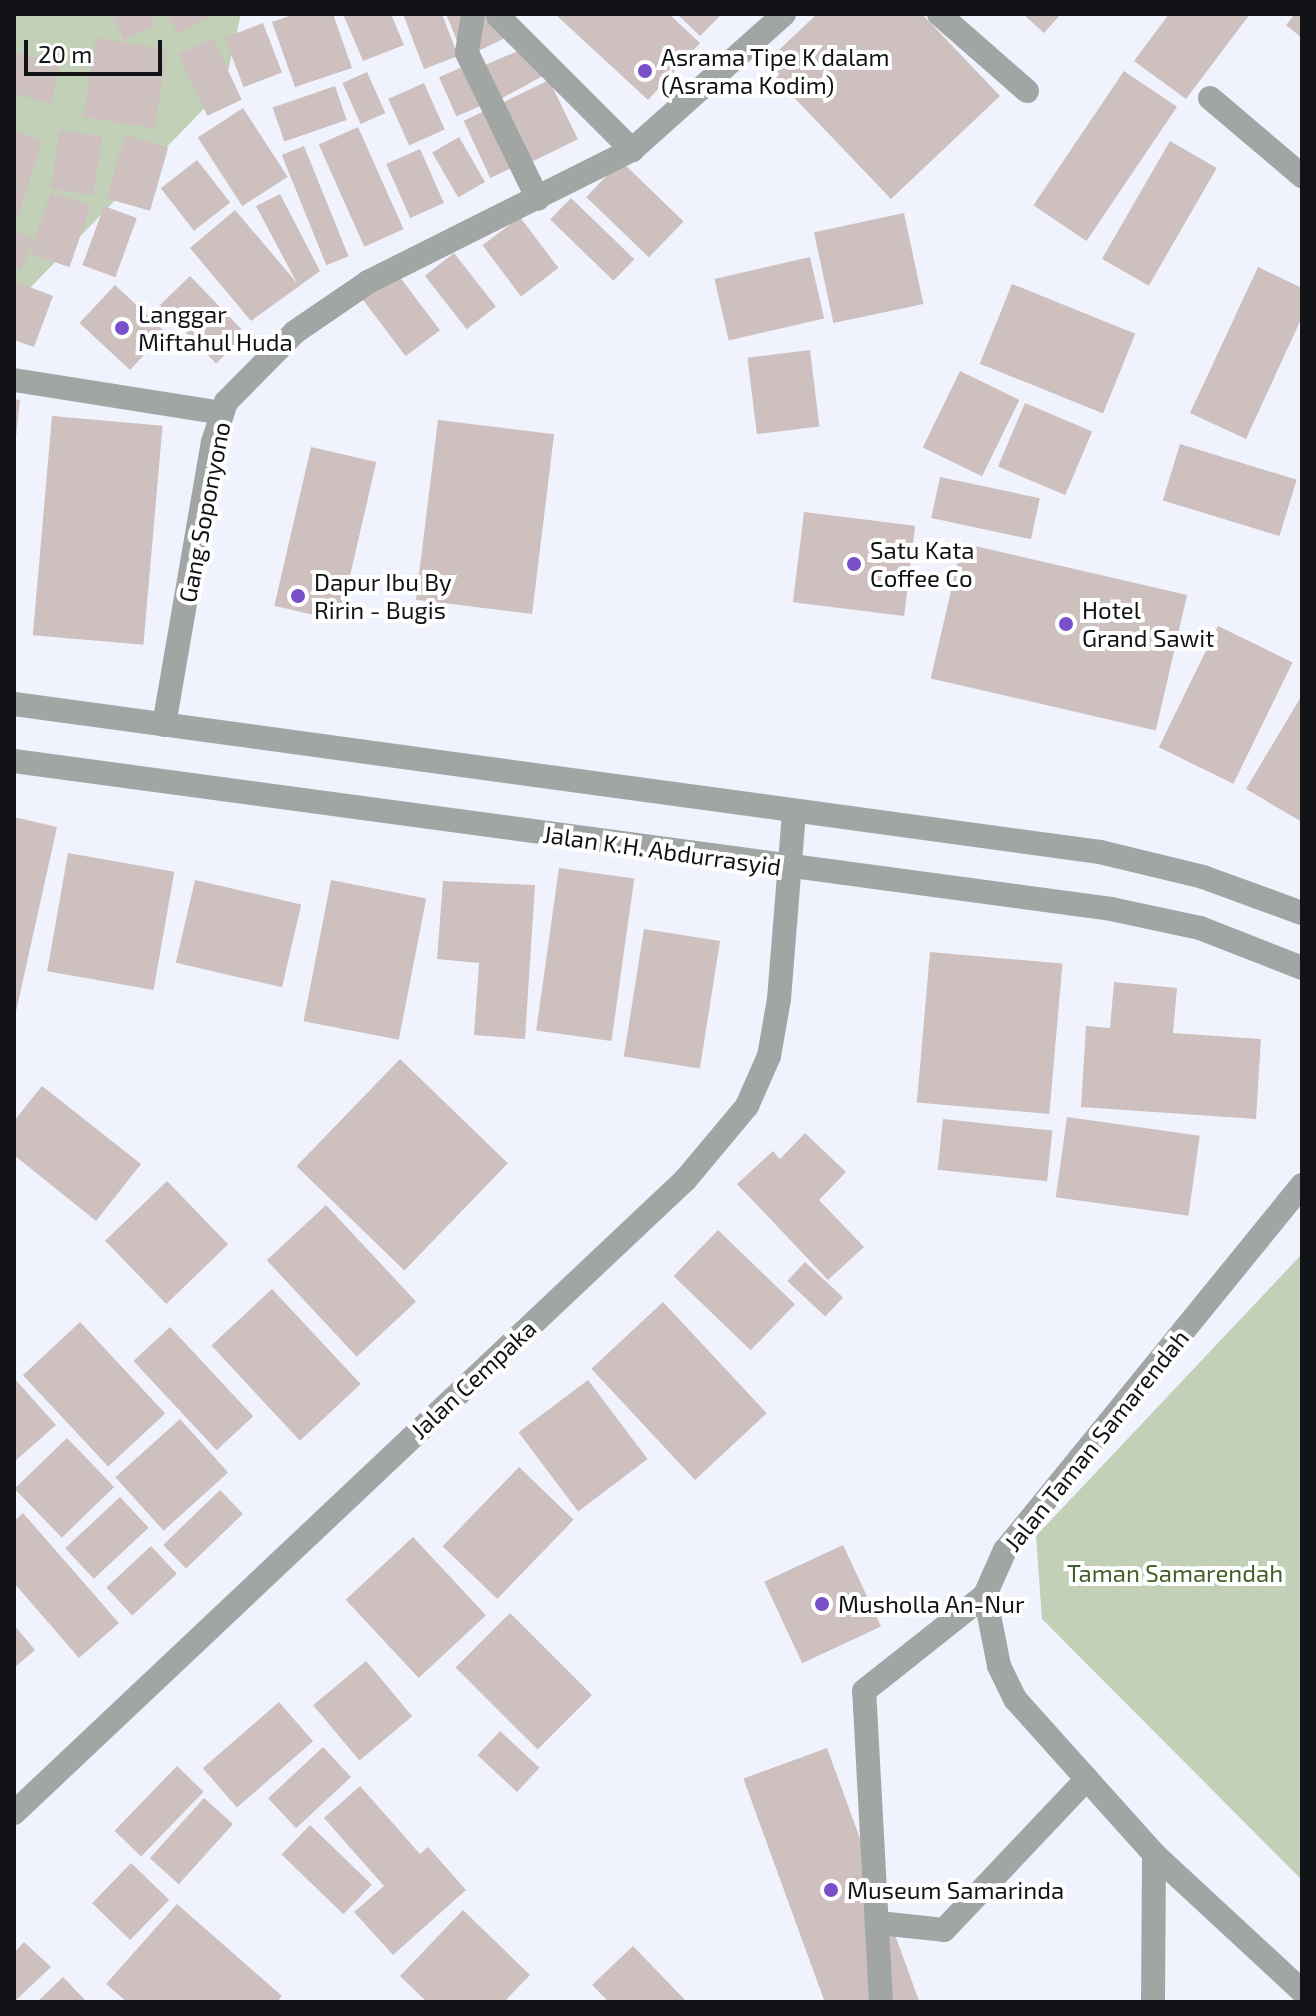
<!DOCTYPE html>
<html>
<head>
<meta charset="utf-8">
<style>
  body { margin:0 }
  #map { position:relative; width:1316px; height:2016px; overflow:hidden; background:#f0f3fe; font-family:"Exo 2",sans-serif }
  div>[style] { position:absolute }
  [style*='--x'] { left:calc(var(--x)*1px); top:calc(var(--y)*1px); width:calc(var(--w)*1px); rotate:calc(var(--a)*1deg) }
  .green>* { inset:0; background:#c1d0b7 }
  .building>* { inset:0; background:#cdc0bf; transform-origin:0 0 }
  .minor>* { height:24px; margin:-12px; padding:0 12px; transform-origin:12px; border-radius:12px; background:#a1a6a5 }
  .dots>* { width:22px; height:22px; translate:-50% -50%; box-sizing:border-box; border:4px solid #fff; border-radius:50% }
  span { translate:-50% -50%; white-space:nowrap; text-align:center; line-height:1.15; -webkit-text-stroke:8px #fff; paint-order:stroke }
  .poi-label { font-size:24px; color:#121316 }
  .left { translate:0 -50%; text-align:left }
  .street-label { font-size:24px; color:#121316 }
  .park-label { font-size:24px; color:#42602a }
  .frame { position:absolute; inset:0; border:16px solid #121316; pointer-events:none }
  .scale { position:absolute; left:24px; top:40px; width:138px; height:36px; box-sizing:border-box; border:4px solid #121316; border-top:0; padding-left:10px; font-size:24px; line-height:28px; white-space:nowrap; color:#121316; -webkit-text-stroke:6px #fff; paint-order:stroke }
</style>
</head>
<body>
<div id="map">
  <div class="green">
    <div style="clip-path:polygon(14px 14px,241px 14px,224px 88px,31px 287px,14px 289px)"></div>
    <div style="clip-path:polygon(1302px 1254px,1302px 1880px,1042px 1619px,1036px 1536px)"></div>
  </div>
  <div class="building">
    <div style="clip-path:polygon(111px 14px,150px 14px,155px 25px,124px 40px)"></div>
    <div style="clip-path:polygon(167px 14px,208px 14px,210px 17px,178px 34px)"></div>
    <div style="clip-path:polygon(295px 14px,333px 14px,352px 68px,295px 87px,272px 22px)"></div>
    <div style="clip-path:polygon(343px 14px,391px 14px,404px 45px,363px 61px)"></div>
    <div style="clip-path:polygon(403px 14px,442px 14px,458px 56px,424px 69px)"></div>
    <div style="clip-path:polygon(446px 14px,491px 14px,505px 38px,464px 58px)"></div>
    <div style="clip-path:polygon(555px 14px,669px 14px,700px 43px,648px 100px)"></div>
    <div style="clip-path:polygon(677px 14px,722px 14px,700px 36px)"></div>
    <div style="clip-path:polygon(817px 14px,922px 14px,1000px 96px,891px 199px,763px 65px)"></div>
    <div style="clip-path:polygon(1023px 14px,1061px 14px,1044px 33px)"></div>
    <div style="clip-path:polygon(1169px 14px,1250px 14px,1186px 99px,1134px 61px)"></div>
    <div style="clip-path:polygon(1295px 14px,1302px 14px,1302px 38px,1286px 25px)"></div>
    <div style="left:263px;top:23px;width:53px;height:41px;rotate:69deg"></div>
    <div style="left:96px;top:38px;width:72px;height:80px;rotate:9deg"></div>
    <div style="left:213px;top:38px;width:68px;height:38px;rotate:65deg"></div>
    <div style="clip-path:polygon(527px 47px,550px 72px,495px 102px,478px 68px)"></div>
    <div style="clip-path:polygon(14px 52px,60px 63px,51px 103px,14px 94px)"></div>
    <div style="left:471px;top:63px;width:43px;height:35px;rotate:66deg"></div>
    <div style="left:1124px;top:71px;width:64px;height:162px;rotate:34deg"></div>
    <div style="left:367px;top:72px;width:45px;height:27px;rotate:66deg"></div>
    <div style="left:549px;top:80px;width:66px;height:58px;rotate:64deg"></div>
    <div style="left:424px;top:83px;width:51px;height:39px;rotate:66deg"></div>
    <div style="left:335px;top:86px;width:36px;height:66px;rotate:71deg"></div>
    <div style="left:243px;top:108px;width:82px;height:54px;rotate:57deg"></div>
    <div style="left:489px;top:109px;width:63px;height:28px;rotate:65deg"></div>
    <div style="left:358px;top:127px;width:112px;height:43px;rotate:66deg"></div>
    <div style="left:60px;top:130px;width:43px;height:59px;rotate:9deg"></div>
    <div style="clip-path:polygon(14px 131px,42px 140px,19px 215px,14px 214px)"></div>
    <div style="left:125px;top:135px;width:45px;height:66px;rotate:16deg"></div>
    <div style="left:459px;top:137px;width:52px;height:31px;rotate:60deg"></div>
    <div style="left:1170px;top:141px;width:54px;height:136px;rotate:30deg"></div>
    <div style="left:304px;top:146px;width:119px;height:24px;rotate:68deg"></div>
    <div style="left:420px;top:149px;width:59px;height:37px;rotate:66deg"></div>
    <div style="left:197px;top:160px;width:54px;height:46px;rotate:52deg"></div>
    <div style="left:621px;top:161px;width:87px;height:50px;rotate:44deg"></div>
    <div style="left:51px;top:192px;width:42px;height:65px;rotate:19deg"></div>
    <div style="clip-path:polygon(280px 194px,320px 271px,251px 321px,190px 248px,235px 210px,297px 283px,256px 206px)"></div>
    <div style="left:571px;top:198px;width:88px;height:30px;rotate:44deg"></div>
    <div style="left:104px;top:206px;width:35px;height:63px;rotate:20deg"></div>
    <div style="left:904px;top:213px;width:93px;height:92px;rotate:78deg"></div>
    <div style="left:520px;top:217px;width:64px;height:47px;rotate:53deg"></div>
    <div style="clip-path:polygon(14px 231px,33px 238px,21px 271px,14px 268px)"></div>
    <div style="left:454px;top:253px;width:68px;height:37px;rotate:52deg"></div>
    <div style="left:810px;top:257px;width:63px;height:98px;rotate:77deg"></div>
    <div style="clip-path:polygon(1258px 267px,1302px 288px,1302px 317px,1246px 439px,1190px 413px)"></div>
    <div style="left:396px;top:272px;width:73px;height:43px;rotate:53deg"></div>
    <div style="left:190px;top:276px;width:81px;height:42px;rotate:46deg"></div>
    <div style="clip-path:polygon(14px 281px,53px 296px,34px 347px,14px 340px)"></div>
    <div style="left:1012px;top:284px;width:133px;height:86px;rotate:22deg"></div>
    <div style="left:115px;top:285px;width:69px;height:52px;rotate:43deg"></div>
    <div style="left:810px;top:350px;width:77px;height:63px;rotate:83deg"></div>
    <div style="left:960px;top:371px;width:66px;height:85px;rotate:26deg"></div>
    <div style="clip-path:polygon(14px 399px,20px 400px,16px 437px,14px 436px)"></div>
    <div style="left:1025px;top:403px;width:73px;height:69px;rotate:23deg"></div>
    <div style="left:52px;top:416px;width:111px;height:220px;rotate:5deg"></div>
    <div style="left:438px;top:420px;width:117px;height:181px;rotate:7deg"></div>
    <div style="left:1180px;top:444px;width:122px;height:59px;rotate:17deg"></div>
    <div style="left:311px;top:447px;width:67px;height:163px;rotate:13deg"></div>
    <div style="left:940px;top:477px;width:102px;height:42px;rotate:12deg"></div>
    <div style="left:804px;top:512px;width:112px;height:91px;rotate:7deg"></div>
    <div style="left:962px;top:543px;width:231px;height:139px;rotate:13deg"></div>
    <div style="left:1218px;top:626px;width:83px;height:135px;rotate:26deg"></div>
    <div style="clip-path:polygon(1302px 695px,1302px 822px,1246px 789px)"></div>
    <div style="clip-path:polygon(14px 817px,57px 827px,15px 1016px,14px 1016px)"></div>
    <div style="left:68px;top:853px;width:108px;height:120px;rotate:10deg"></div>
    <div style="left:559px;top:868px;width:76px;height:164px;rotate:8deg"></div>
    <div style="left:195px;top:880px;width:109px;height:85px;rotate:13deg"></div>
    <div style="left:331px;top:880px;width:97px;height:144px;rotate:11deg"></div>
    <div style="clip-path:polygon(443px 881px,535px 885px,525px 1039px,474px 1035px,479px 963px,437px 959px)"></div>
    <div style="left:644px;top:929px;width:77px;height:129px;rotate:9deg"></div>
    <div style="left:930px;top:952px;width:133px;height:151px;rotate:5deg"></div>
    <div style="clip-path:polygon(1114px 982px,1177px 988px,1173px 1033px,1261px 1039px,1256px 1119px,1081px 1107px,1086px 1026px,1110px 1028px)"></div>
    <div style="left:400px;top:1059px;width:150px;height:149px;rotate:44deg"></div>
    <div style="clip-path:polygon(42px 1086px,141px 1164px,96px 1221px,14px 1155px,14px 1121px)"></div>
    <div style="left:1067px;top:1117px;width:134px;height:81px;rotate:8deg"></div>
    <div style="left:943px;top:1119px;width:110px;height:51px;rotate:6deg"></div>
    <div style="clip-path:polygon(805px 1133px,846px 1172px,819px 1200px,864px 1247px,828px 1280px,737px 1184px,773px 1151px,780px 1159px)"></div>
    <div style="left:167px;top:1181px;width:88px;height:86px;rotate:46deg"></div>
    <div style="left:326px;top:1205px;width:132px;height:81px;rotate:47deg"></div>
    <div style="left:718px;top:1230px;width:107px;height:64px;rotate:44deg"></div>
    <div style="left:805px;top:1262px;width:52px;height:26px;rotate:43deg"></div>
    <div style="left:272px;top:1289px;width:130px;height:83px;rotate:47deg"></div>
    <div style="left:663px;top:1302px;width:152px;height:98px;rotate:47deg"></div>
    <div style="left:80px;top:1322px;width:125px;height:78px;rotate:47deg"></div>
    <div style="left:170px;top:1327px;width:122px;height:50px;rotate:47deg"></div>
    <div style="clip-path:polygon(14px 1378px,56px 1425px,14px 1462px)"></div>
    <div style="left:588px;top:1380px;width:99px;height:87px;rotate:53deg"></div>
    <div style="left:180px;top:1419px;width:72px;height:87px;rotate:48deg"></div>
    <div style="left:67px;top:1438px;width:68px;height:73px;rotate:46deg"></div>
    <div style="left:519px;top:1467px;width:76px;height:110px;rotate:44deg"></div>
    <div style="left:220px;top:1490px;width:33px;height:79px;rotate:46deg"></div>
    <div style="left:120px;top:1497px;width:42px;height:75px;rotate:47deg"></div>
    <div style="clip-path:polygon(23px 1513px,119px 1623px,79px 1658px,14px 1583px,14px 1521px)"></div>
    <div style="left:413px;top:1537px;width:107px;height:92px;rotate:47deg"></div>
    <div style="left:843px;top:1545px;width:90px;height:87px;rotate:65deg"></div>
    <div style="left:151px;top:1546px;width:38px;height:61px;rotate:47deg"></div>
    <div style="left:510px;top:1613px;width:116px;height:77px;rotate:45deg"></div>
    <div style="clip-path:polygon(14px 1625px,35px 1650px,14px 1668px)"></div>
    <div style="left:366px;top:1661px;width:72px;height:69px;rotate:50deg"></div>
    <div style="left:279px;top:1702px;width:52px;height:101px;rotate:49deg"></div>
    <div style="left:500px;top:1731px;width:54px;height:33px;rotate:43deg"></div>
    <div style="left:323px;top:1747px;width:41px;height:75px;rotate:47deg"></div>
    <div style="left:827px;top:1748px;width:270px;height:89px;rotate:70deg"></div>
    <div style="left:177px;top:1766px;width:37px;height:90px;rotate:44deg"></div>
    <div style="clip-path:polygon(360px 1786px,420px 1854px,428px 1847px,466px 1890px,393px 1955px,354px 1912px,384px 1886px,324px 1818px)"></div>
    <div style="left:204px;top:1798px;width:39px;height:81px;rotate:42deg"></div>
    <div style="left:310px;top:1825px;width:86px;height:41px;rotate:44deg"></div>
    <div style="left:131px;top:1863px;width:53px;height:56px;rotate:44deg"></div>
    <div style="clip-path:polygon(177px 1904px,282px 1996px,277px 2002px,127px 2002px,106px 1984px)"></div>
    <div style="clip-path:polygon(463px 1910px,530px 1975px,504px 2002px,427px 2002px,400px 1976px)"></div>
    <div style="clip-path:polygon(24px 1942px,51px 1967px,14px 2002px,14px 1953px)"></div>
    <div style="clip-path:polygon(633px 1946px,687px 2002px,609px 2002px,592px 1985px)"></div>
    <div style="clip-path:polygon(63px 1977px,87px 2002px,37px 2002px)"></div>
  </div>
  <div class="minor">
    <div style="--x:473;--y:14;--w:39;--a:99"></div>
    <div style="--x:467;--y:53;--w:162;--a:64.1"></div>
    <div style="--x:939;--y:14;--w:117;--a:41.2"></div>
    <div style="--x:498;--y:16;--w:190;--a:45"></div>
    <div style="--x:1210;--y:98;--w:121;--a:40.3"></div>
    <div style="--x:14;--y:380;--w:211;--a:9"></div>
    <div style="--x:14;--y:704;--w:1096;--a:7.76"></div>
    <div style="--x:1100;--y:852;--w:106;--a:13.6"></div>
    <div style="--x:1203;--y:877;--w:105;--a:20"></div>
    <div style="--x:164;--y:725;--w:287;--a:-80.2"></div>
    <div style="--x:213;--y:442;--w:42;--a:-72"></div>
    <div style="--x:226;--y:402;--w:98;--a:-45.4"></div>
    <div style="--x:295;--y:332;--w:88;--a:-34.4"></div>
    <div style="--x:368;--y:282;--w:295;--a:-26.6"></div>
    <div style="--x:632;--y:150;--w:204;--a:-41.8"></div>
    <div style="--x:14;--y:761;--w:1107;--a:7.68"></div>
    <div style="--x:1111;--y:909;--w:91;--a:12.1"></div>
    <div style="--x:1200;--y:928;--w:110;--a:21.4"></div>
    <div style="--x:1302;--y:1185;--w:471;--a:129.1"></div>
    <div style="--x:1005;--y:1550;--w:49;--a:114"></div>
    <div style="--x:985;--y:1595;--w:72;--a:78.8"></div>
    <div style="--x:999;--y:1666;--w:37;--a:64"></div>
    <div style="--x:1015;--y:1699;--w:208;--a:48.1"></div>
    <div style="--x:1154;--y:1854;--w:202;--a:42.8"></div>
    <div style="--x:14;--y:1813;--w:924;--a:-43.33"></div>
    <div style="--x:686;--y:1179;--w:95;--a:-50.1"></div>
    <div style="--x:747;--y:1106;--w:55;--a:-66.3"></div>
    <div style="--x:769;--y:1056;--w:58;--a:-80"></div>
    <div style="--x:779;--y:999;--w:188;--a:-85.4"></div>
    <div style="--x:879;--y:1923;--w:65;--a:6.1"></div>
    <div style="--x:944;--y:1930;--w:208;--a:-46.6"></div>
    <div style="--x:881;--y:2002;--w:311;--a:-93.1"></div>
    <div style="--x:864;--y:1691;--w:154;--a:-38.4"></div>
    <div style="--x:1153;--y:2002;--w:148;--a:-89.6"></div>
  </div>
  <div class="dots">
    <div style="left:645px;top:71px;background:#7a50c9"></div>
    <div style="left:122px;top:328px;background:#7a50c9"></div>
    <div style="left:854px;top:564px;background:#7a50c9"></div>
    <div style="left:298px;top:596px;background:#7a50c9"></div>
    <div style="left:1066px;top:624px;background:#7a50c9"></div>
    <div style="left:822px;top:1604px;background:#7a50c9"></div>
    <div style="left:831px;top:1890px;background:#7a50c9"></div>
  </div>
  <div class="poi-label">
    <span class="left" style="left:661px;top:71px">Asrama Tipe K dalam<br>(Asrama Kodim)</span>
    <span class="left" style="left:138px;top:328px">Langgar<br>Miftahul Huda</span>
    <span class="left" style="left:870px;top:564px">Satu Kata<br>Coffee Co</span>
    <span class="left" style="left:314px;top:596px">Dapur Ibu By<br>Ririn - Bugis</span>
    <span class="left" style="left:1082px;top:624px">Hotel<br>Grand Sawit</span>
    <span class="left" style="left:838px;top:1604px">Musholla An-Nur</span>
    <span class="left" style="left:847px;top:1890px">Museum Samarinda</span>
  </div>
  <div class="street-label">
    <span style="left:204px;top:512px;rotate:-79deg">Gang Soponyono</span>
    <span style="left:662px;top:850px;rotate:8deg">Jalan K.H. Abdurrasyid</span>
    <span style="left:473px;top:1379px;rotate:-43deg">Jalan Cempaka</span>
    <span style="left:1096px;top:1440px;rotate:-51deg">Jalan Taman Samarendah</span>
  </div>
  <div class="park-label">
    <span style="left:1175px;top:1573px">Taman Samarendah</span>
  </div>
  <div class="frame"></div>
  <div class="scale">20 m</div>
</div>
</body>
</html>
